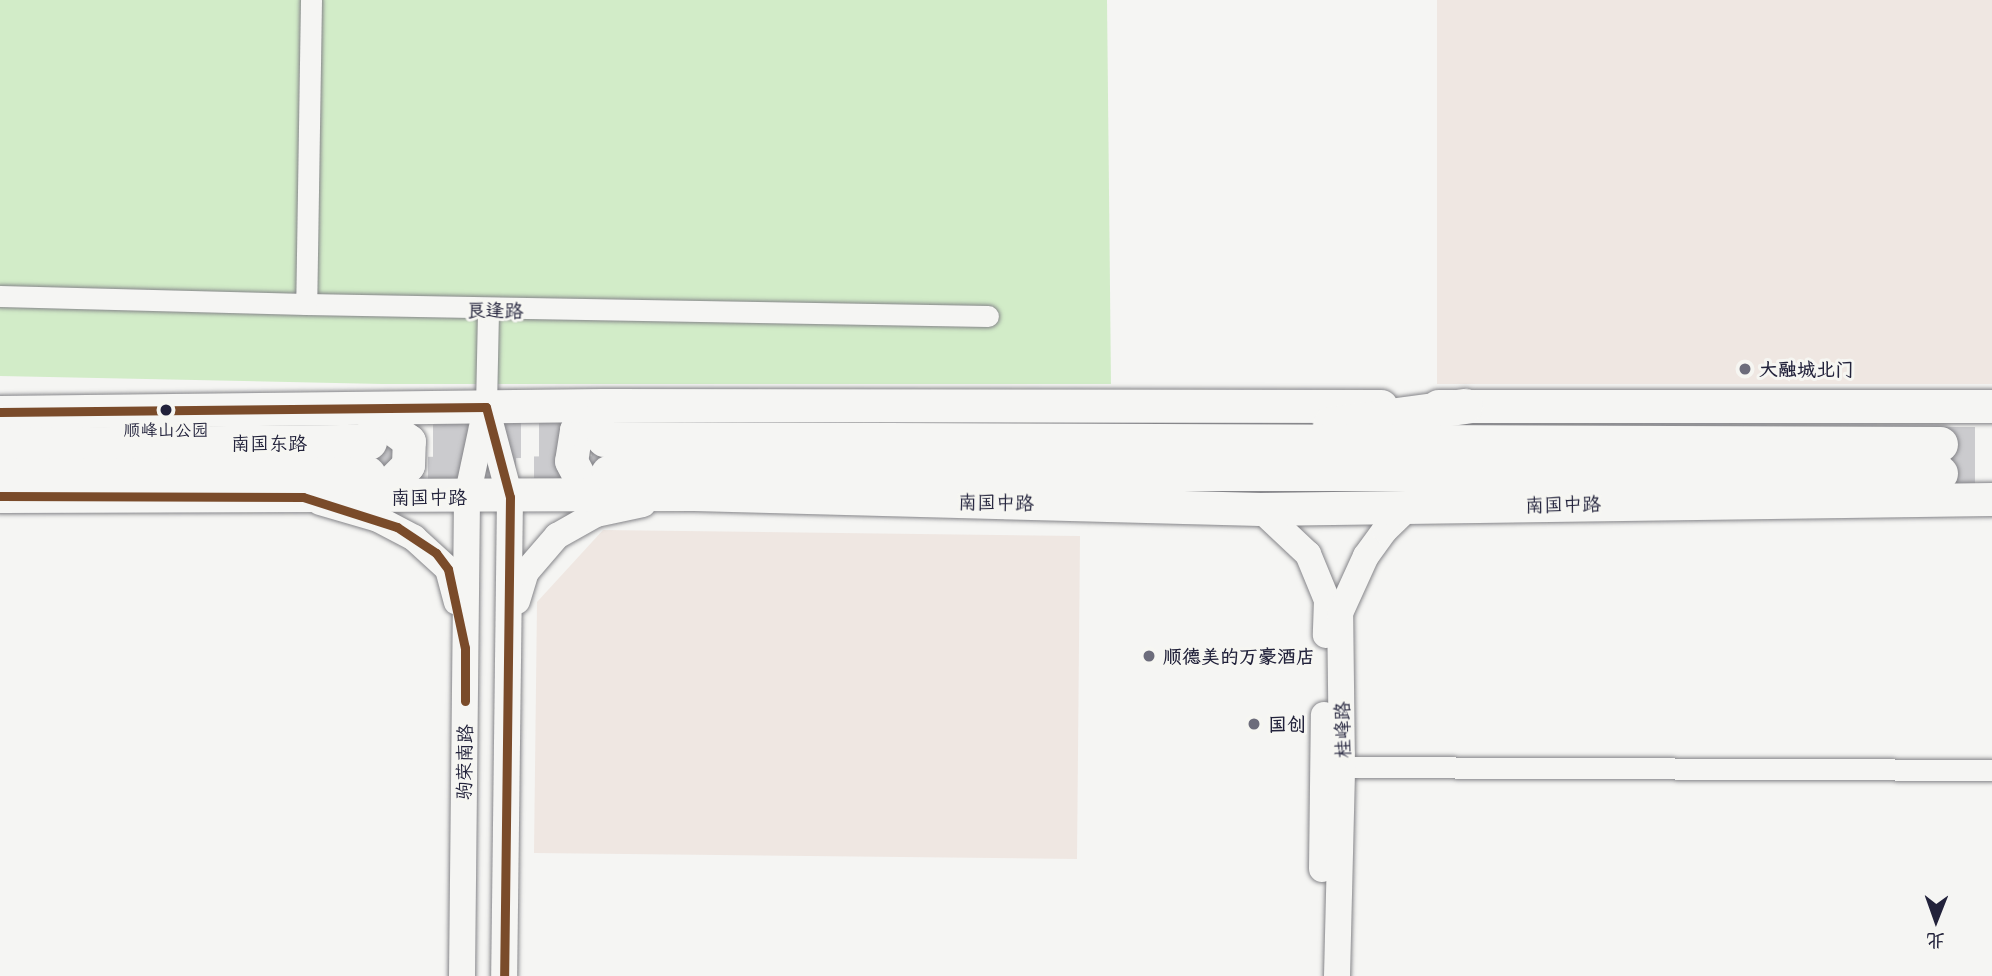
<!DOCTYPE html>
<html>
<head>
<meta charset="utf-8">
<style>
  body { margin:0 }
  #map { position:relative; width:1992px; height:976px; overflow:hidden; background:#f5f5f3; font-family:Mali,"LXGW WenKai TC",sans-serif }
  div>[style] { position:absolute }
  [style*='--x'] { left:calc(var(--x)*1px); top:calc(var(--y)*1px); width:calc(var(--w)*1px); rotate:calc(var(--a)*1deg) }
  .built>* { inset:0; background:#efe7e2; transform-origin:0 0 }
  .green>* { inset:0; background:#d2ecc8 }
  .trunk-tunnel>* { height:35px; margin-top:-17.5px; transform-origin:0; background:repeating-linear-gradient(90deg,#cbcbce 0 35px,transparent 0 53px) }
  .roads { filter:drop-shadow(0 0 2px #858589) drop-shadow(0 0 2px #858589) }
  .minor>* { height:21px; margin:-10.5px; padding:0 10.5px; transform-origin:10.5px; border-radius:10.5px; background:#f5f5f3 }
  .tertiary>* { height:26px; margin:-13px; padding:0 13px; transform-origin:13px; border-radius:13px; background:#f5f5f3 }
  .primary>* { height:33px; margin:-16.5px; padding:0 16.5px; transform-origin:16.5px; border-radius:16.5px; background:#f5f5f3 }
  .trunk>* { height:35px; margin:-17.5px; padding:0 17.5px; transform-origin:17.5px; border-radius:17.5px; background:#f5f5f3 }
  .bus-1>* { height:9px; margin:-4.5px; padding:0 4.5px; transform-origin:4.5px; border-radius:4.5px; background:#7a4b2a }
  .dots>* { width:19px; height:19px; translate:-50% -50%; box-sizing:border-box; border:4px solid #f6f6f2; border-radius:50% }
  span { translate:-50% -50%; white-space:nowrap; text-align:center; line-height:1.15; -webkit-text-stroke:6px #f6f6f2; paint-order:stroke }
  .bus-label { font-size:17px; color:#22223b }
  .street-label { font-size:19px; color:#22223b }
  .poi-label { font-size:19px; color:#22223b; font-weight:700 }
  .left { translate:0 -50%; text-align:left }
  .north { position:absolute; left:1901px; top:885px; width:70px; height:70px; -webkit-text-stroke:5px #f6f6f2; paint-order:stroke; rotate:181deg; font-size:19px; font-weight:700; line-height:28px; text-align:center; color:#22223b }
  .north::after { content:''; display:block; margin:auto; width:24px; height:32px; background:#22223b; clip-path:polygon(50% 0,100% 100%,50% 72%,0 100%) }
</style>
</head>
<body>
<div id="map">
  <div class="built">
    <div style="left:1437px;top:0;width:555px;height:384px"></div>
    <div style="clip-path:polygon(603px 530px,1080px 536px,1077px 859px,534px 853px,537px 602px)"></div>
  </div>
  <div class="green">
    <div style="clip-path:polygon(0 0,1107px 0,1111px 384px,382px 384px,0 376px)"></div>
  </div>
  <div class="trunk-tunnel">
    <div style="--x:380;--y:442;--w:224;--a:-0.8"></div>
    <div style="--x:1940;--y:444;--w:52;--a:0"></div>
    <div style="--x:1940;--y:473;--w:52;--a:0"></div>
    <div style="--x:375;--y:474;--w:231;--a:-0.2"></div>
  </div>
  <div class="roads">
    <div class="minor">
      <div style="--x:311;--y:0;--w:304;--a:90.9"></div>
      <div style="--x:306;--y:304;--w:682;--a:1.01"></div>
      <div style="--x:0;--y:296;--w:306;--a:1.5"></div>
      <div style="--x:486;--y:407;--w:96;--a:-88.8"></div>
      <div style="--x:1342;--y:767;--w:650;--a:0.26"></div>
    </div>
    <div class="tertiary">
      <div style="--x:486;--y:407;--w:93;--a:75.1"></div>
      <div style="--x:510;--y:497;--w:479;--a:90.7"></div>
      <div style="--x:320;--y:502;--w:60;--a:16.3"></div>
      <div style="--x:378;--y:519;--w:41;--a:27.8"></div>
      <div style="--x:414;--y:538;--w:46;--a:42.4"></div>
      <div style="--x:448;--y:569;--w:34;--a:75"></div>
      <div style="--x:1260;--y:509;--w:66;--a:43.2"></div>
      <div style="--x:1308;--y:554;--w:50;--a:67.6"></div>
      <div style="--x:1327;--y:600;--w:35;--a:92"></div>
      <div style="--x:517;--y:601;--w:30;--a:-73"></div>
      <div style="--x:526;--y:572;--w:48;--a:-49.3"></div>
      <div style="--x:557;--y:536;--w:45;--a:-29.4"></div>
      <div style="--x:596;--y:514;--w:48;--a:-12"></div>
      <div style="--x:1322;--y:869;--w:154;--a:-89.3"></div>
      <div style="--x:462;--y:976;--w:479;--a:-89.4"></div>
      <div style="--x:467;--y:497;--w:86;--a:-77.9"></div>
      <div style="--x:1337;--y:976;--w:209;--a:-88.6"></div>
      <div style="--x:1342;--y:767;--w:154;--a:-90.7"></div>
      <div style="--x:1340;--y:613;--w:63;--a:-65.5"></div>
      <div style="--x:1366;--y:556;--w:32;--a:-54"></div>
      <div style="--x:1385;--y:530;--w:35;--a:-44"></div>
    </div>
    <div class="primary">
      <div style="--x:603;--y:405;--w:37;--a:137"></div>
      <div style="--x:576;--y:430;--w:31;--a:99"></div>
      <div style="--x:571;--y:461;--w:24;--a:62"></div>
      <div style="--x:582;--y:482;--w:36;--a:13"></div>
      <div style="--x:1438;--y:406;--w:554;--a:0"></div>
      <div style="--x:0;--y:412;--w:603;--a:-0.67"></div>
      <div style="--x:603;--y:405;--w:778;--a:0.07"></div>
      <div style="--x:360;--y:494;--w:25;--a:-12"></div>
      <div style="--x:384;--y:489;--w:34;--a:-45"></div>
      <div style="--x:408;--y:465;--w:24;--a:-88"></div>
      <div style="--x:409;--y:441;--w:54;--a:-144"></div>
      <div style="--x:0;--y:496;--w:694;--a:-0.17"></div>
      <div style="--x:694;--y:494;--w:566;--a:1.52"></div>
      <div style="--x:1260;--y:509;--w:732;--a:-0.78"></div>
    </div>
    <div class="trunk">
      <div style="--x:1330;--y:424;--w:136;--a:-7.6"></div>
      <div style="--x:604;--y:439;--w:1336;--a:0.21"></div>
      <div style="--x:0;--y:445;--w:369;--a:-0.5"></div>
      <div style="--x:608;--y:473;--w:1332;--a:0"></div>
      <div style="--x:0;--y:476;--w:368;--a:-0.3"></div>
    </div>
  </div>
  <div class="bus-1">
    <div style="--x:0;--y:412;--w:486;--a:-0.6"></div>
    <div style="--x:486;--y:407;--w:93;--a:75.1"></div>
    <div style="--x:510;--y:497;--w:479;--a:90.7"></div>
    <div style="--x:0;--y:496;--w:303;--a:0.2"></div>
    <div style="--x:303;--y:497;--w:99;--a:17.7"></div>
    <div style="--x:397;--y:527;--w:47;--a:33.7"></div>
    <div style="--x:436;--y:553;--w:20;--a:53"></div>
    <div style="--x:448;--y:569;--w:81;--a:77.9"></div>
    <div style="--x:465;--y:648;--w:53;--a:90"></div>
  </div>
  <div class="dots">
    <div style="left:1745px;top:369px;background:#6c6c7b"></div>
    <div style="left:166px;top:410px;background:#22223b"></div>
    <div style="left:1149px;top:656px;background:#6c6c7b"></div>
    <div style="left:1254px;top:724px;background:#6c6c7b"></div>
  </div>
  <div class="bus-label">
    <span style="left:166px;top:430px">顺峰山公园</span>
  </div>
  <div class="street-label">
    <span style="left:495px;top:310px;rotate:1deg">良逢路</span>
    <span style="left:269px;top:443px">南国东路</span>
    <span style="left:429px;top:497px">南国中路</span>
    <span style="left:996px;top:502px;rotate:1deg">南国中路</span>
    <span style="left:1563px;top:504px;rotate:-1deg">南国中路</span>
    <span style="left:1342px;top:730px;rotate:-91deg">桂峰路</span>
    <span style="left:464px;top:762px;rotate:-89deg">驹荣南路</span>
  </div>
  <div class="poi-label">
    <span class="left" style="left:1759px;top:369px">大融城北门</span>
    <span class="left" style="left:1163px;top:656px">顺德美的万豪酒店</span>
    <span class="left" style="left:1268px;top:724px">国创</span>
  </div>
  <div class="north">北</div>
</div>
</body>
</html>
